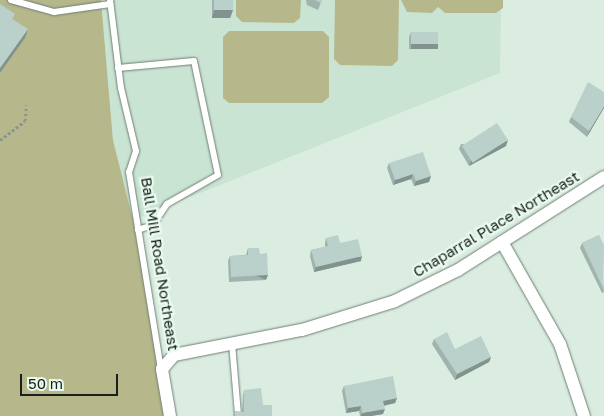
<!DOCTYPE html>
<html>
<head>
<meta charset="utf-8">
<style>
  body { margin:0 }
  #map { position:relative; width:604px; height:416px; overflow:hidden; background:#dbede1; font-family:"Golos Text",sans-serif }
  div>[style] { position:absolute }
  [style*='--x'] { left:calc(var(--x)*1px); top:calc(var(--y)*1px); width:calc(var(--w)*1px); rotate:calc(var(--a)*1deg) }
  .built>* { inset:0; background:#cae4d3 }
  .green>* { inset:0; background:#b6b88c }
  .path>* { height:2.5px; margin-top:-1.25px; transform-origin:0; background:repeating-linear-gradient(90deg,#89968d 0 2.5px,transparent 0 5px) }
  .roads { filter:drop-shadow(0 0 1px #6e7f74) drop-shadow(0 0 1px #6e7f74) }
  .service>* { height:6px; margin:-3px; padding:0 3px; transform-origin:3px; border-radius:3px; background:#fff }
  .minor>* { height:12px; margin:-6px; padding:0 6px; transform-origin:6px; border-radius:6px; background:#fff }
  .wall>* { inset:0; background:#a0b3af }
  .shaded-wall>* { inset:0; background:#82928e; transform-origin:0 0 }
  .building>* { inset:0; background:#bad0cb; transform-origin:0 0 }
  span { translate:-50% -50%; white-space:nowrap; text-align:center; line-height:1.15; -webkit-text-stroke:4.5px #e8fbee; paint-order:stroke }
  .street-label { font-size:15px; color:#191f1b }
  .scale { position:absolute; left:20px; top:374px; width:98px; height:22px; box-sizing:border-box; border:2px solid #191f1b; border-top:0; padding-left:6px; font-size:15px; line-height:18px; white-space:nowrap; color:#191f1b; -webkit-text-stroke:4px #e8fbee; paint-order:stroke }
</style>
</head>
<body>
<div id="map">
  <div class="built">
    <div style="clip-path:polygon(101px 0,501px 0,500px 73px,133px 220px,113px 140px)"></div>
  </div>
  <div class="green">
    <div style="clip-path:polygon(0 0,101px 0,113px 140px,133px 220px,168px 416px,0 416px)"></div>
    <div style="clip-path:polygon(236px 0,301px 0,300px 18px,294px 23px,242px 22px,236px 16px)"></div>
    <div style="clip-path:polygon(335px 0,399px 0,398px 60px,392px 66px,340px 65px,334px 59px)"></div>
    <div style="clip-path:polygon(401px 0,503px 0,503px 8px,496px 13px,445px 13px,438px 7px,432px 13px,407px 12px)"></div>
    <div style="clip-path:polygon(229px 31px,323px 31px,329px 37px,329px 97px,322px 103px,229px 103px,223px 98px,223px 37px)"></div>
  </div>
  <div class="path">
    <div style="--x:0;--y:140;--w:31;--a:-37"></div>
    <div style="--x:25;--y:121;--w:16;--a:-86"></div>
  </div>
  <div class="roads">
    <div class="service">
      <div style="--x:11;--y:0;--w:45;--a:15.6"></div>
      <div style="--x:54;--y:12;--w:57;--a:-8.1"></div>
      <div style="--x:110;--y:0;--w:89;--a:82.9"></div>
      <div style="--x:121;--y:88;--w:65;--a:76.6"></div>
      <div style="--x:136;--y:151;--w:22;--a:108"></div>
      <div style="--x:129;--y:172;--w:201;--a:80.8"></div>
      <div style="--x:118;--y:68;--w:76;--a:-5.3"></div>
      <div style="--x:194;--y:61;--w:116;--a:78.1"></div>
      <div style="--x:218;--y:175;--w:59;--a:150.4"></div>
      <div style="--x:167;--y:204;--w:25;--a:124"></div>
      <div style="--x:153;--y:225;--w:16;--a:162"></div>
      <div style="--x:232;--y:343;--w:72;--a:85.2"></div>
    </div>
    <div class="minor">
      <div style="--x:502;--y:242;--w:117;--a:60.4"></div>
      <div style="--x:560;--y:344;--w:76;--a:71.6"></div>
      <div style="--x:170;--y:416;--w:48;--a:-99.7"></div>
      <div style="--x:162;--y:369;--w:18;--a:-49"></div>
      <div style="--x:174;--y:355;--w:130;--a:-11.1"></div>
      <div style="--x:302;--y:330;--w:97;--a:-17.3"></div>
      <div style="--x:395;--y:301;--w:70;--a:-26.2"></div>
      <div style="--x:458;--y:270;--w:173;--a:-32.5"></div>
    </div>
  </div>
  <div class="wall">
    <div style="clip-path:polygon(212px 0,233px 0,233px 10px,230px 18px,212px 18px)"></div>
    <div style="clip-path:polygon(306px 0,322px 0,318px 10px,307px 5px)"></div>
    <div style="clip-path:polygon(411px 32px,436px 49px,409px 49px,409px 37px)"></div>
    <div style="clip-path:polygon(604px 92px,587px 137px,569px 122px,571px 117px)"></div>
    <div style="clip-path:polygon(461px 144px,506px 146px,469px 166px,459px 149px)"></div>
    <div style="clip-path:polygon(389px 163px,431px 176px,429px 182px,414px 186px,411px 179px,393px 185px,387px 168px)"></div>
    <div style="clip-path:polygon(599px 235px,604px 292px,602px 293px,580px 248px,582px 243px)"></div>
    <div style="clip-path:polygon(326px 238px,340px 243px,361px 261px,314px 272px,310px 256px,311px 250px,325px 247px,325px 243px)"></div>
    <div style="clip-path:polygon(248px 248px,260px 254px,266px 280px,229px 282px,228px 261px,230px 256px,246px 255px)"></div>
    <div style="clip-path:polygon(434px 339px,455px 349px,491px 357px,489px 362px,455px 380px,432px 344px)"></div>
    <div style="clip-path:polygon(344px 386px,397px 398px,395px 403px,384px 406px,383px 414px,371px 416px,360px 416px,359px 411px,346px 413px,342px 391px)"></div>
    <div style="clip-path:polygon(244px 390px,263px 405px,272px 416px,233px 416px,235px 411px,242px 412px,243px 395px)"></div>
  </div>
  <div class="shaded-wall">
    <div style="clip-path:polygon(214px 10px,233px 10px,230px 18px,212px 18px)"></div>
    <div style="clip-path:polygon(28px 29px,25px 38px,0 73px,0 68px)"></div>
    <div style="left:411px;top:44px;width:27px;height:5px"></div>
    <div style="clip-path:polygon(604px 106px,604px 108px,587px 137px,589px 131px)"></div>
    <div style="clip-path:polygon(508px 140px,506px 146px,469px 166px,471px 161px)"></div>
    <div style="clip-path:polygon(413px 174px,411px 179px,393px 185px,395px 180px)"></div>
    <div style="clip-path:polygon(431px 176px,429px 182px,414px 186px,416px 181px)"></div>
    <div style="clip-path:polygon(362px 256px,361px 261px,314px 272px,316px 267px)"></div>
    <div style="left:268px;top:275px;width:5px;height:37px;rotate:112deg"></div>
    <div style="clip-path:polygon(491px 357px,489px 362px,455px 380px,457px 374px)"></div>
    <div style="clip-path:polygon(397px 398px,395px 403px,381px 406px,383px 401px)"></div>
    <div style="clip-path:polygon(361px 406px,359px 411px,346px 413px,348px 408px)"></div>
    <div style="clip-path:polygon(385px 409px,383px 414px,371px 416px,361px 416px,362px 413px)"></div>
  </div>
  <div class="building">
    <div style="left:214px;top:0;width:19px;height:10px"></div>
    <div style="clip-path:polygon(315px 0,322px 0,321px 3px)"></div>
    <div style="clip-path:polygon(0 4px,15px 14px,12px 19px,28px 29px,0 68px)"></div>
    <div style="left:411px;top:32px;width:27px;height:12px"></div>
    <div style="clip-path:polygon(588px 82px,604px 92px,604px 106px,589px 131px,571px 117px)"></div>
    <div style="left:497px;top:123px;width:20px;height:42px;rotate:57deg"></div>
    <div style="clip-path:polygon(423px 152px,431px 176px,416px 181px,413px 174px,395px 180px,389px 163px)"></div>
    <div style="clip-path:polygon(338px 235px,340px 243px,358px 239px,362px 256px,316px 267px,311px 250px,328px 246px,326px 238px)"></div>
    <div style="clip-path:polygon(599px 235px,604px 245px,603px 288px,582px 243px)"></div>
    <div style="clip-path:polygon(248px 248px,259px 248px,260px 254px,267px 253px,268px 275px,231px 277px,230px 256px,248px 255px)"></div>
    <div style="clip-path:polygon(447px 332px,455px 349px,481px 336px,491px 357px,457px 374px,434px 339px)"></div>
    <div style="clip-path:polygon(393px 376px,397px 398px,383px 401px,385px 409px,362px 413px,361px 406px,348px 408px,344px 386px)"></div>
    <div style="clip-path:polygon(261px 388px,263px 405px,272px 405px,272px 416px,235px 416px,235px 411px,244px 412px,244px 390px)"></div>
  </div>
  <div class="street-label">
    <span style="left:496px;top:224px;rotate:-31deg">Chaparral Place Northeast</span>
    <span style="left:160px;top:264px;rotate:81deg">Ball Mill Road Northeast</span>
  </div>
  <div class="scale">50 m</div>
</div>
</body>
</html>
